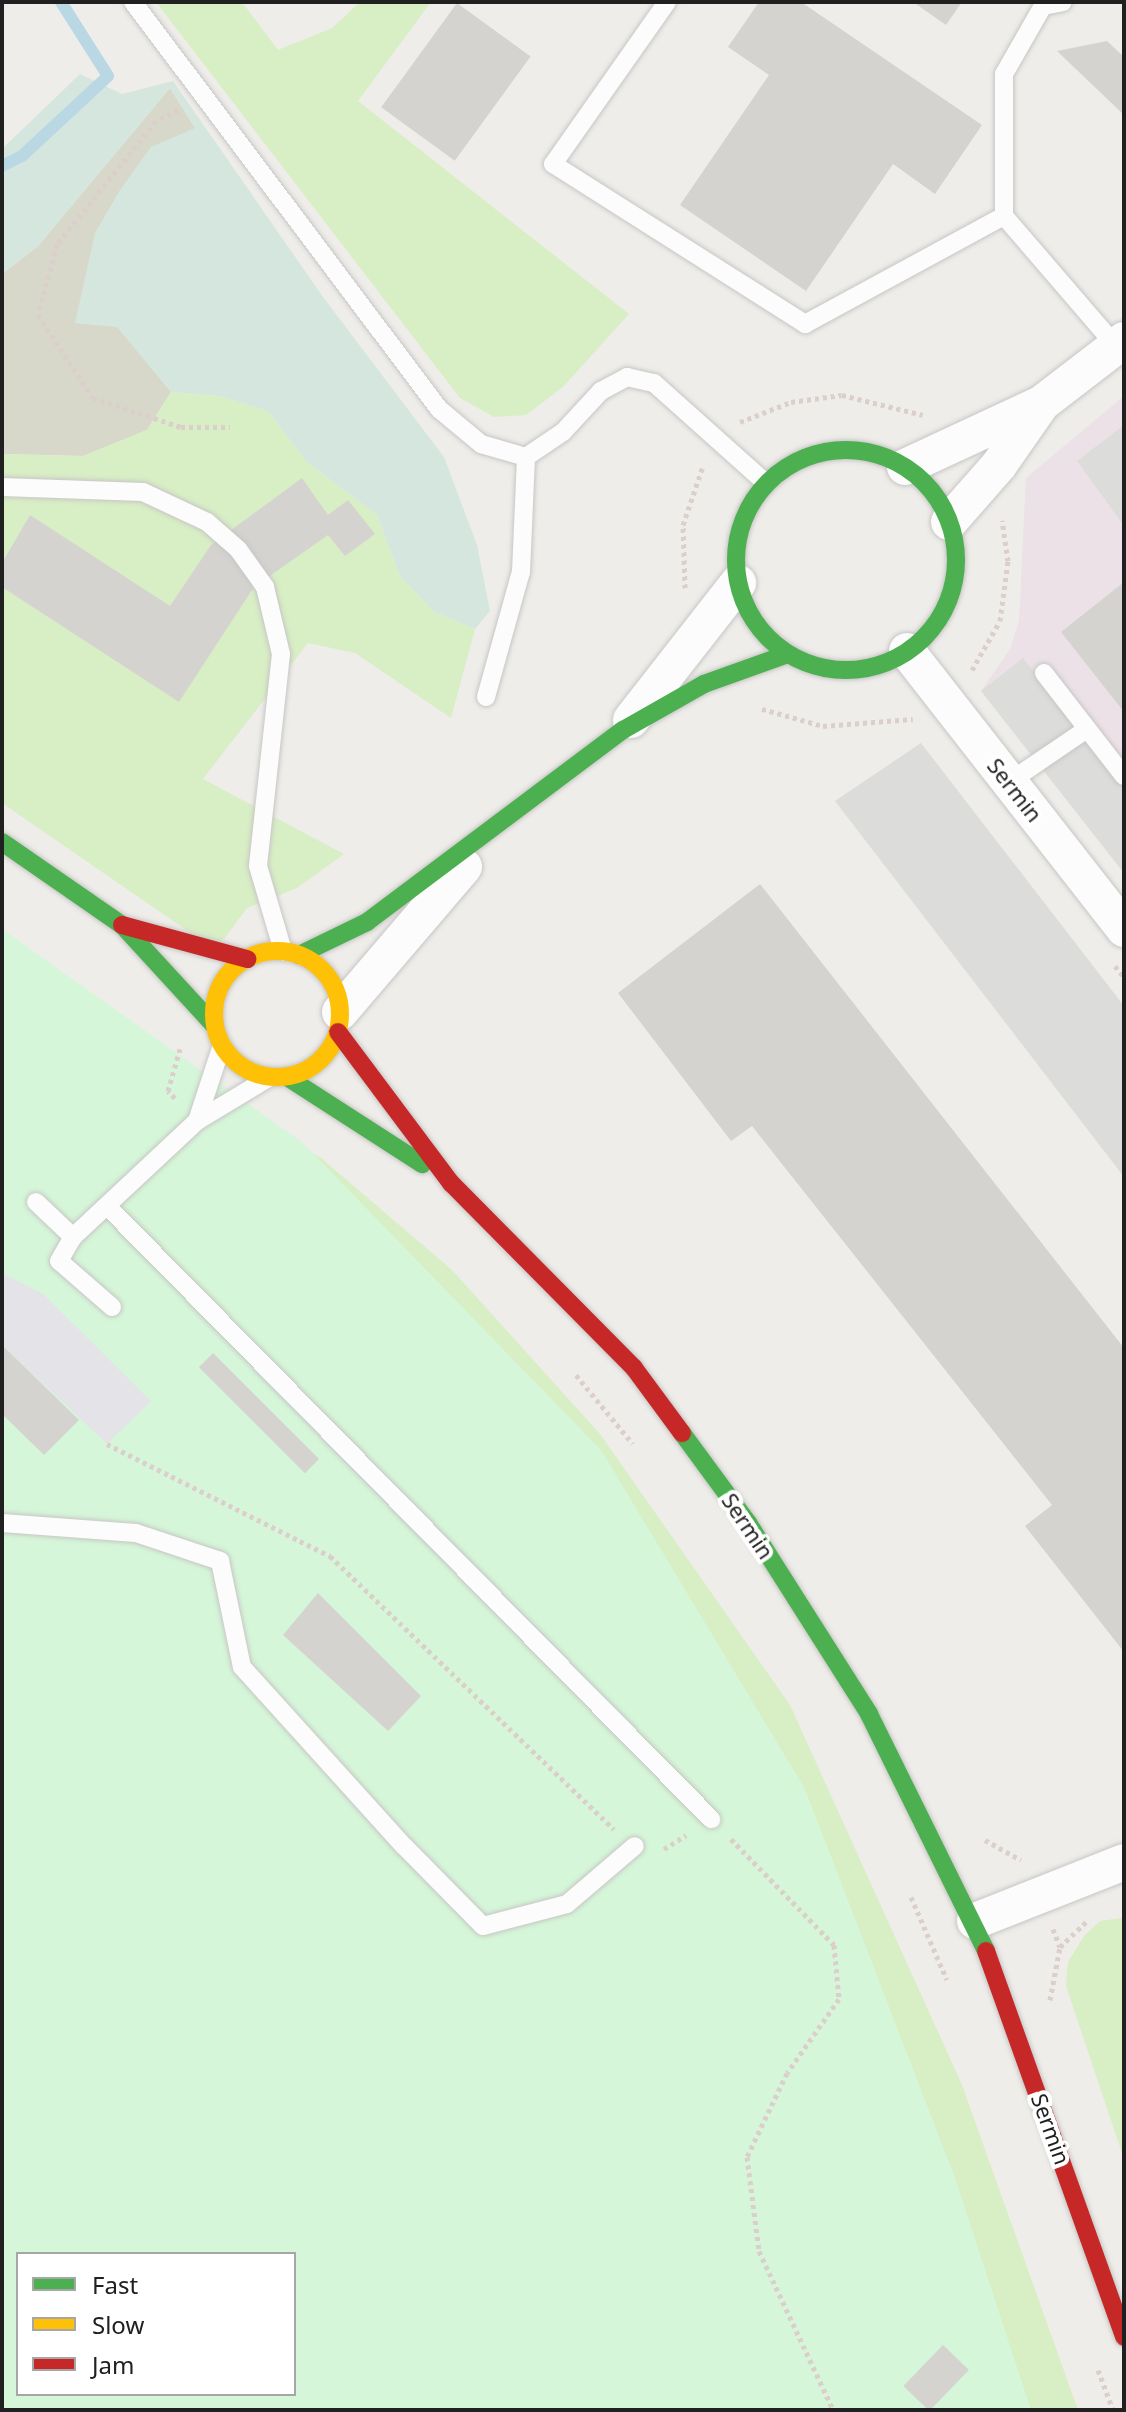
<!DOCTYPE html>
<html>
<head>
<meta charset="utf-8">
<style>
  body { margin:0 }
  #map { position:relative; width:1126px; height:2412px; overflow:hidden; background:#eeede9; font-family:"Noto Sans",sans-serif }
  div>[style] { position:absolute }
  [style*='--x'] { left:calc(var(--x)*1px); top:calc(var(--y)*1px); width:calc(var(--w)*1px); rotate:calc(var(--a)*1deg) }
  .industrial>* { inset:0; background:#ece1e7 }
  .religious>* { inset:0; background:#dcdcda }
  .construction>* { inset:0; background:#d7d8ca }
  .grass>* { inset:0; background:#d8eec5 }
  .wetland>* { inset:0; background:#d5e6de }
  .park>* { inset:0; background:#d5f6d8 }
  .plaza>* { inset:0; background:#e4e3e8 }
  .stream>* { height:12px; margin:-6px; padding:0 6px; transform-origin:6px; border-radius:6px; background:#bad8e4 }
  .building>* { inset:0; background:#d5d3d0; transform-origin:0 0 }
  .path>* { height:5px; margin-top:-2.5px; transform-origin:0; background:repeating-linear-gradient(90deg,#dcceca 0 4px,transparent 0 8px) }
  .roads { filter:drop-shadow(0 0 2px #c7c6c5) drop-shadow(0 0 2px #c7c6c5) }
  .lane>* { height:18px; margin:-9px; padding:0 9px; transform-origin:9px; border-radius:9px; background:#fcfcfc }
  .street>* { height:36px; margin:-18px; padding:0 18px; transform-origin:18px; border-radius:18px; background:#fcfcfc }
  .fast>* { height:18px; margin:-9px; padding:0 9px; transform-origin:9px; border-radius:9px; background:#4caf50 }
  .fast>.ring { margin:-9px; padding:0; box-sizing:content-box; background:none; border:18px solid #4caf50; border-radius:50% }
  .slow>* { height:18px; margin:-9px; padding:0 9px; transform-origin:9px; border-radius:9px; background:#ffc107 }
  .slow>.ring { margin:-9px; padding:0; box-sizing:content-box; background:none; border:18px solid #ffc107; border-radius:50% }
  .jam>* { height:18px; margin:-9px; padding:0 9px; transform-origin:9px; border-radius:9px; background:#c62828 }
  span { translate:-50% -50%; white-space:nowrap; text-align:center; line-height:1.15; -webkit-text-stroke:8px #fff; paint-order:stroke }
  .street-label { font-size:22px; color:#202020 }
  .frame { position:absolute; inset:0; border:4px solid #202020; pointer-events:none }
  .legend { position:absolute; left:16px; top:2252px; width:280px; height:144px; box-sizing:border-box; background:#fff; border:2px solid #a6a6a6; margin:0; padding:10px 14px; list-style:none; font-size:24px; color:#202020 }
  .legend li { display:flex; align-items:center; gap:16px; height:40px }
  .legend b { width:40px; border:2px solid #a6a6a6 }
</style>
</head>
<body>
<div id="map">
  <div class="industrial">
    <div style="clip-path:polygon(1124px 396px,1124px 873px,981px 691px,1010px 649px,1019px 621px,1026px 478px)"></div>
  </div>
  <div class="religious">
    <div style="clip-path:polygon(1124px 425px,1124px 526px,1077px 461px)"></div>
    <div style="clip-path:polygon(1023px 658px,1124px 784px,1124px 873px,981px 691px)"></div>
    <div style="clip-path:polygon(921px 743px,1124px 1006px,1124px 1177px,835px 801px)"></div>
  </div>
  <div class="construction">
    <div style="clip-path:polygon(170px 88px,195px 128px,76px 323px,117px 326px,171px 392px,147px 430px,83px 456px,2px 454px,2px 274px,38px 246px)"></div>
  </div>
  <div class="grass">
    <div style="clip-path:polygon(156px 2px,242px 2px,278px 50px,332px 28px,360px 2px,431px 2px,358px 101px,629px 314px,563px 387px,526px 415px,494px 417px,460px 398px)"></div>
    <div style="clip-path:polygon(171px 392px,219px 396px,268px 411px,307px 462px,377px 515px,400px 576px,433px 611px,475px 629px,451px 718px,355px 653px,308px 643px,203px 779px,344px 854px,297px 888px,247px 908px,224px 939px,211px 947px,2px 803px,2px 454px,83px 456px,147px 430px)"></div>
    <div style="clip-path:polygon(292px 1141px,321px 1158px,452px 1270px,600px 1434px,790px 1705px,962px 2085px,1078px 2410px,942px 2410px)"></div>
    <div style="clip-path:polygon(1122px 1918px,1124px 1936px,1124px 2159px,1066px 1986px,1068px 1962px,1084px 1936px,1100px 1921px)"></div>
  </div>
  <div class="wetland">
    <div style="clip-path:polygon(80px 74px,122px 94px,173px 81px,323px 297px,444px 457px,477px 545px,490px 611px,475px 629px,433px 611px,400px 576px,377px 515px,307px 462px,268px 411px,219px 396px,171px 392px,117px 327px,75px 323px,95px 233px,120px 190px,151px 147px,195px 128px,170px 88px,38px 246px,2px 274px,2px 149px)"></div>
  </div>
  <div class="park">
    <div style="clip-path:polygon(evenodd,2px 929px,303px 1143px,601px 1450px,805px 1789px,955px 2178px,1031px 2410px,2px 2410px,2px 929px,18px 2254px,294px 2254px,294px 2394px,18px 2394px,18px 2254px)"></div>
  </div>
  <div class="plaza">
    <div style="clip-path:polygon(2px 1273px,43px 1294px,151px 1401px,107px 1444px,2px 1345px)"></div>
  </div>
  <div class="stream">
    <div style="--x:2;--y:166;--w:22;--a:-27"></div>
    <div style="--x:22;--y:156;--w:117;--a:-42.9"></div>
    <div style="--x:108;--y:76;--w:88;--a:-122.4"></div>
  </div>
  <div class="building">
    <div style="clip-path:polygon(759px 2px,801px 2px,982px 125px,935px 194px,893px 164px,806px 291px,680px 205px,769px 75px,728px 47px)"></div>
    <div style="clip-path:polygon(913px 2px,962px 2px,946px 25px)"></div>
    <div style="left:457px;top:3px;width:91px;height:129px;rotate:36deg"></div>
    <div style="clip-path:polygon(1107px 41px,1124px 57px,1124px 115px,1057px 51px)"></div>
    <div style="clip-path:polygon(302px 478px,328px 515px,348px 500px,375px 534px,345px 556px,328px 535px,254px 587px,179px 702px,2px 587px,2px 563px,30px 515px,170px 606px,211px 545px)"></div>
    <div style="clip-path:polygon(1124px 582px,1124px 712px,1061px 632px)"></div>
    <div style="clip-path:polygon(760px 884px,1124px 1348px,1124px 1652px,1025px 1526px,1052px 1505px,752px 1126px,731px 1141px,618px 993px)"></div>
    <div style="clip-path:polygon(2px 1345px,79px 1420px,44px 1455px,2px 1414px)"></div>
    <div style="left:213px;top:1353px;width:150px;height:20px;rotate:45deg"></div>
    <div style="clip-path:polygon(318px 1593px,421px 1696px,388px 1731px,283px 1635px)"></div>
    <div style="left:943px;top:2345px;width:36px;height:57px;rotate:44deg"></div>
  </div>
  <div class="path">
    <div style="--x:178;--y:110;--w:25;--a:153"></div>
    <div style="--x:156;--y:121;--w:158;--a:128.8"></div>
    <div style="--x:57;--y:244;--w:73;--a:105"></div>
    <div style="--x:38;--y:315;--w:100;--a:56.5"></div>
    <div style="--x:93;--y:398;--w:93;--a:18.2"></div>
    <div style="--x:181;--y:427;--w:49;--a:0"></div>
    <div style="--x:740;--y:422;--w:55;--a:-21.4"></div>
    <div style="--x:791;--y:402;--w:51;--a:-7.8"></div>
    <div style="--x:842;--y:395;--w:83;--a:13.9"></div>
    <div style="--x:685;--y:588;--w:63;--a:-91.8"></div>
    <div style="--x:683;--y:525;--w:62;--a:-71.3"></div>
    <div style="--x:972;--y:670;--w:56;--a:-60.3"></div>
    <div style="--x:1000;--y:621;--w:61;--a:-82.4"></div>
    <div style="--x:1008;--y:561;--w:41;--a:-98.3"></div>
    <div style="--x:762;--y:709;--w:63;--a:15.6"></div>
    <div style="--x:823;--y:726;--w:90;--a:-4.4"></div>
    <div style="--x:1115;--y:966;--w:14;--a:51"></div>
    <div style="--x:175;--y:1098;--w:10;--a:-135"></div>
    <div style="--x:168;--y:1091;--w:44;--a:-74.1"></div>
    <div style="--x:576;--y:1375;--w:89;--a:50.4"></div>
    <div style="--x:107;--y:1444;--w:250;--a:26.7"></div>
    <div style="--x:330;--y:1556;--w:394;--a:43.9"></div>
    <div style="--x:731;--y:1839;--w:148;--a:45.8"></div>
    <div style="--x:834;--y:1945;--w:54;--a:84.7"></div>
    <div style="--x:839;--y:1999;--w:90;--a:125.1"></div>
    <div style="--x:787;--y:2073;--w:93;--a:115.5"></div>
    <div style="--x:747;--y:2157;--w:95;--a:82.7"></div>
    <div style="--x:759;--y:2251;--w:175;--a:65"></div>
    <div style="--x:985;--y:1840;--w:41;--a:29.1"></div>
    <div style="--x:664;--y:1849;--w:26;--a:-32"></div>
    <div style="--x:911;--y:1897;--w:90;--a:66.6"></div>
    <div style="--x:1053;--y:1929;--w:19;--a:69"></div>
    <div style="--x:1050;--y:2000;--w:54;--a:-79.3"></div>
    <div style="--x:1060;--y:1947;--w:40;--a:-44"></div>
    <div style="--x:1098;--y:2370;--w:43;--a:69.4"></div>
  </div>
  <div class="roads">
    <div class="lane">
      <div style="--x:133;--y:2;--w:509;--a:53.06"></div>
      <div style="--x:439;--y:409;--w:55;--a:39.8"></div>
      <div style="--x:481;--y:444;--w:47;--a:16.1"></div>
      <div style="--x:526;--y:457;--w:45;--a:-34"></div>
      <div style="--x:563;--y:432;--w:56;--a:-47.2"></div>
      <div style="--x:601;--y:391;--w:30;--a:-28"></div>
      <div style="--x:627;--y:377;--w:28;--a:13"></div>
      <div style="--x:654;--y:383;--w:150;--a:41.8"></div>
      <div style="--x:667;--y:2;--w:198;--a:125.1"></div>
      <div style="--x:553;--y:164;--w:299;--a:32.4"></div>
      <div style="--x:805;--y:324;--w:226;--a:-28.5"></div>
      <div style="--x:1004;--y:216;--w:142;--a:-90"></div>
      <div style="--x:1004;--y:74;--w:78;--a:-60.2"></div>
      <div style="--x:1043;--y:6;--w:20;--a:-11"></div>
      <div style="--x:1004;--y:216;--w:172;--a:49.3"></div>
      <div style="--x:2;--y:487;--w:141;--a:2"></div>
      <div style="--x:143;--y:492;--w:71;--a:25.1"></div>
      <div style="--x:207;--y:522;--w:41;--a:41.1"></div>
      <div style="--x:238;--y:549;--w:47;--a:54.6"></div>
      <div style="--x:265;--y:587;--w:69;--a:76.6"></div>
      <div style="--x:281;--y:654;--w:213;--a:96.2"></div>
      <div style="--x:258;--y:866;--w:89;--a:73.6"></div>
      <div style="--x:1044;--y:673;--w:130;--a:52.2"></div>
      <div style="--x:486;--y:697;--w:130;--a:-74.4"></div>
      <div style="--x:521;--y:572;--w:115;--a:-87.5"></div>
      <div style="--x:1009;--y:782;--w:94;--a:-34.2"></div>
      <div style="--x:197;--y:1121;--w:80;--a:-71.8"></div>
      <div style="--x:36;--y:1202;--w:51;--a:43.4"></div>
      <div style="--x:107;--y:1206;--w:861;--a:45.42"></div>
      <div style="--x:112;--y:1307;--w:70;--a:-139"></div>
      <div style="--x:59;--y:1261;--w:28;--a:-60"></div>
      <div style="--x:73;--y:1237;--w:170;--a:-43.1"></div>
      <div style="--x:197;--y:1121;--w:85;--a:-31.1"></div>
      <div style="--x:2;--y:1523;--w:134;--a:4.3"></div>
      <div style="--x:136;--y:1533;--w:89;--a:18.4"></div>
      <div style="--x:220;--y:1561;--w:108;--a:78.3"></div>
      <div style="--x:242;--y:1667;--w:241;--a:47.9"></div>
      <div style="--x:404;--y:1846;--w:112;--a:45.4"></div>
      <div style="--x:483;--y:1926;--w:87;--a:-14.7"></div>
      <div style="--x:567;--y:1904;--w:89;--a:-40.5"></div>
    </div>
    <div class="street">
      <div style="--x:905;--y:467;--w:150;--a:-24.9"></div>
      <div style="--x:1041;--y:404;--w:105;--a:-37.6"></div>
      <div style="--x:949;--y:522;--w:76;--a:-48.7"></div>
      <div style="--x:999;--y:465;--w:72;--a:-55.2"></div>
      <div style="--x:907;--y:651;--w:353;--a:52"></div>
      <div style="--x:631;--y:720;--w:174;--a:-52"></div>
      <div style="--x:340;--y:1012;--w:191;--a:-49.5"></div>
      <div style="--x:975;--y:1921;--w:160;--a:-21.6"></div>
    </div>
    <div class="fast">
      <div class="ring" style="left:736px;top:450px;width:202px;height:202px"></div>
      <div style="--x:2;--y:842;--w:146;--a:34.7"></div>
      <div style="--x:122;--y:925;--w:137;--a:47.4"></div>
      <div style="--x:299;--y:955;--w:76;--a:-25.9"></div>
      <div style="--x:367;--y:922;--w:320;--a:-36.9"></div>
      <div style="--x:623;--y:730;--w:93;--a:-29.6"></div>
      <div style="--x:704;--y:684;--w:89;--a:-19.7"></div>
      <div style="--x:287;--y:1077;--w:161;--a:32.8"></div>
      <div style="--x:682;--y:1433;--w:112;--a:53.7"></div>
      <div style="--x:748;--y:1523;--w:226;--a:57.6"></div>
      <div style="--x:869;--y:1714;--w:264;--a:63.7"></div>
    </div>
    <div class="slow">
      <div class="ring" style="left:214px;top:951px;width:108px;height:108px"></div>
    </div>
    <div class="jam">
      <div style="--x:122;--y:925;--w:130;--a:15.2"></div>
      <div style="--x:338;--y:1032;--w:189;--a:53.2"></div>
      <div style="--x:451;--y:1183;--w:260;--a:45.3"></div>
      <div style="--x:634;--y:1368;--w:81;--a:53.6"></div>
      <div style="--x:986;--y:1951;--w:410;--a:70.3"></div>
    </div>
  </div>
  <div class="street-label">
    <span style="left:1015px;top:790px;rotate:52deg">Sermin</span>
    <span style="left:748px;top:1526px;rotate:56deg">Sermin</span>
    <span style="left:1051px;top:2129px;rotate:70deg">Sermin</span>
  </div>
  <div class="frame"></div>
  <ul class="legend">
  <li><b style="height:10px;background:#4caf50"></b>Fast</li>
  <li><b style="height:10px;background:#ffc107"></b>Slow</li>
  <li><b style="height:10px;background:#c62828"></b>Jam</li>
  </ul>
</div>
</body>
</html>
